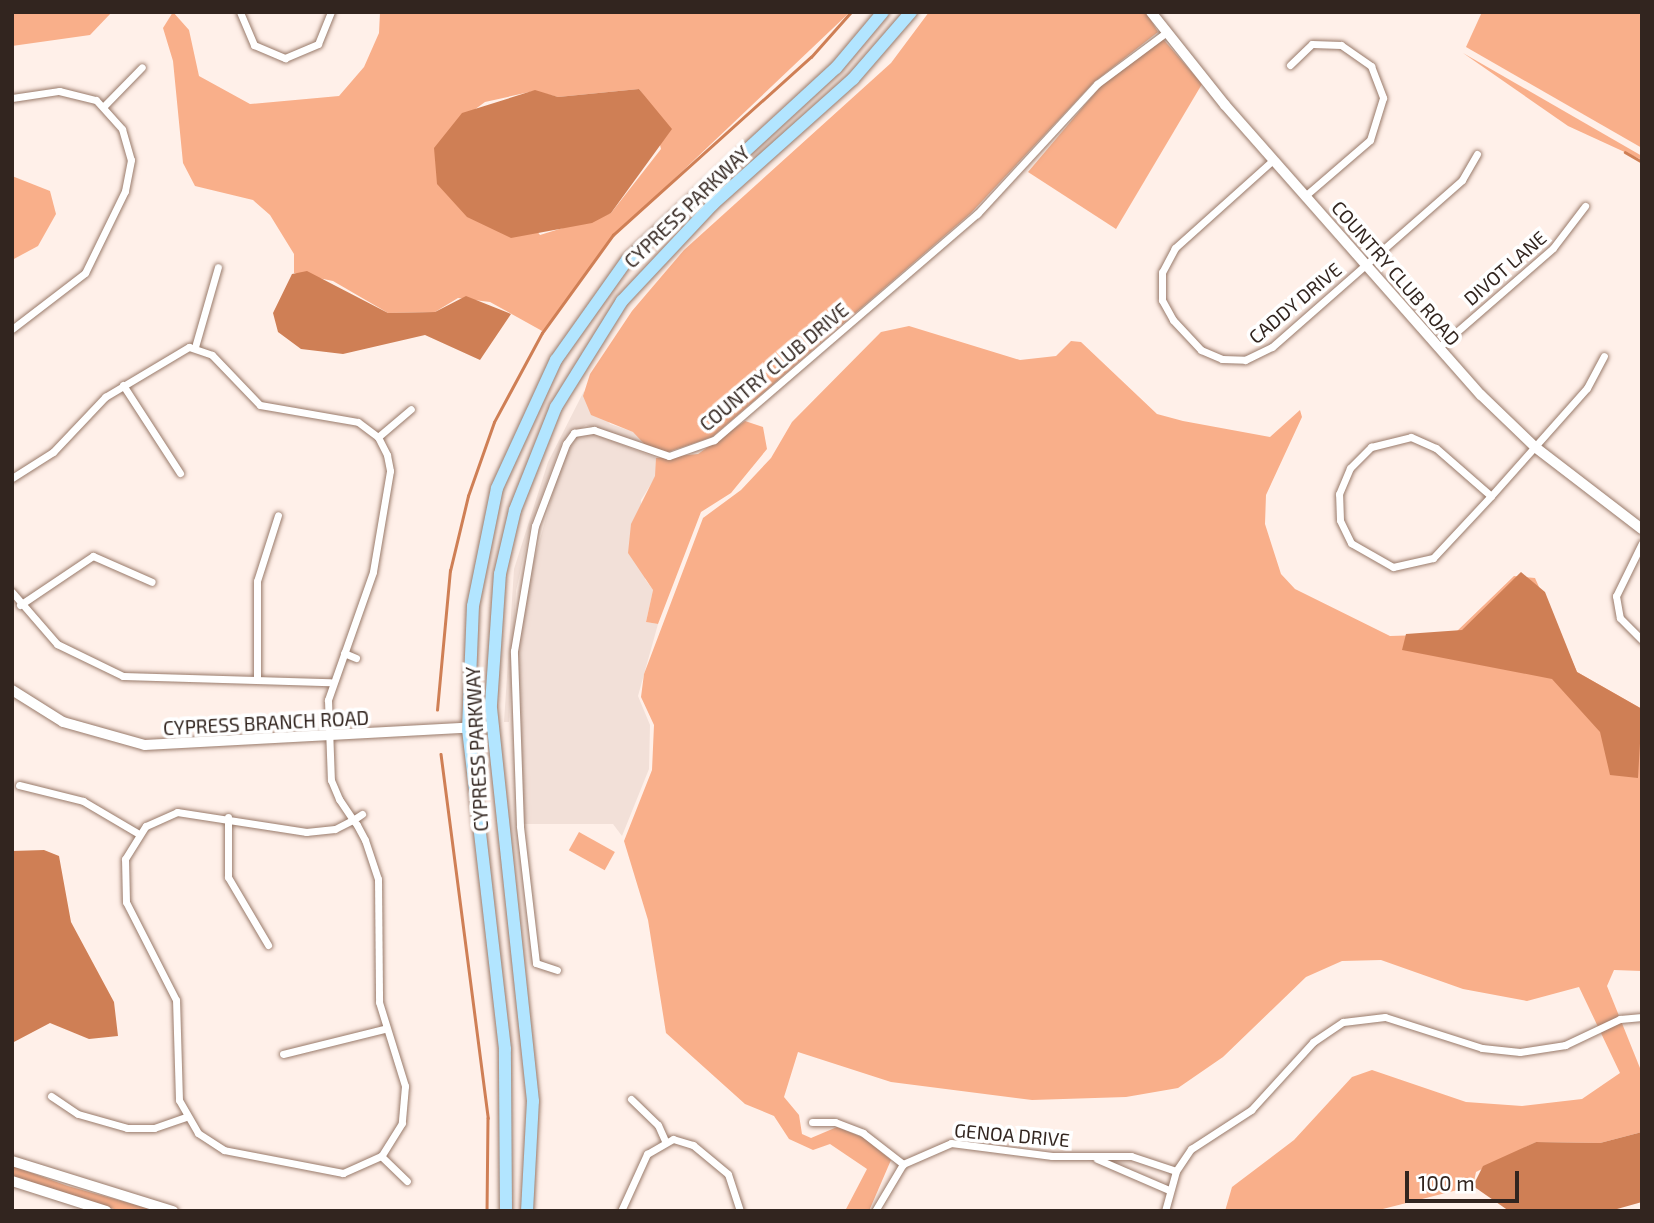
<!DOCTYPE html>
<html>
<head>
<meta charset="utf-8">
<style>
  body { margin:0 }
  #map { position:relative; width:1654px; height:1223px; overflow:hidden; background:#fff0e9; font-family:"Exo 2",sans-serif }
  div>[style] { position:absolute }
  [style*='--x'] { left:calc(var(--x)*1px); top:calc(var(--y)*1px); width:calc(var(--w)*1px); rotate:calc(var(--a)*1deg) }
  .built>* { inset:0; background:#f2e0d8 }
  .green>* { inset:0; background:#f9af8a; transform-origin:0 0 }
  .water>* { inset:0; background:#cf7f55 }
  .stream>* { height:2.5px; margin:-1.25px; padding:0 1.25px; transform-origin:1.25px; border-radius:1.25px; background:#cf7f55 }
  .roads { filter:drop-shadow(0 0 2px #997a6a) drop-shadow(0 0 2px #997a6a) }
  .street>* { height:7px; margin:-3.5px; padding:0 3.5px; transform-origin:3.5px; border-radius:3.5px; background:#fff }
  .secondary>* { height:10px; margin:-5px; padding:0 5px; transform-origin:5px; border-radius:5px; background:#fff }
  .primary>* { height:12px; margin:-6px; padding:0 6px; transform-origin:6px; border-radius:6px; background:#b2e5ff }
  span { translate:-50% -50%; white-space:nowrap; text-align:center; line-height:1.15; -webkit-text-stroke:7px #fff; paint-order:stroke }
  .street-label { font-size:19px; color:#32251f }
  .frame { position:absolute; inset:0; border:14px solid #32251f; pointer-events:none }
  .scale { position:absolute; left:1405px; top:1171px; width:114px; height:32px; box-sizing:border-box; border:4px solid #32251f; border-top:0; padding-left:9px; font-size:21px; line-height:24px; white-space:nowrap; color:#32251f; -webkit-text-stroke:5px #fff; paint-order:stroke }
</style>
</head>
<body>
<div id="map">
  <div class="built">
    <div style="clip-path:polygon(584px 391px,610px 424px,634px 432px,649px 449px,586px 425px,562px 442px,531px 524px,516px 591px,509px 722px,504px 722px,514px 569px,548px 462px)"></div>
    <div style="clip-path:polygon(594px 434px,656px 458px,656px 476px,641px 500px,645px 579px,653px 590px,646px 622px,658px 624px,638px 696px,650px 725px,649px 769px,622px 836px,613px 824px,524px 824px,518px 652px,525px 593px,561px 464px,577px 436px)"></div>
  </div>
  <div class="green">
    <div style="clip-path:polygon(12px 12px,112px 12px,90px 35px,12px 46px)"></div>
    <div style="clip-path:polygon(evenodd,173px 12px,189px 30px,199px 76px,250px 104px,339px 96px,364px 67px,379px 33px,380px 12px,850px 12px,612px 238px,544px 332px,490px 302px,458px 298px,435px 312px,388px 313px,333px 281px,294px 273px,294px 254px,270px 215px,253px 200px,195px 186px,183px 163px,173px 61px,163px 28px,173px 12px,639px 89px,650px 104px,661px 149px,611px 213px,540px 235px,455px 124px,485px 102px,534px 91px,558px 97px,639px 89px)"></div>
    <div style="clip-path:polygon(929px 12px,1146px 12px,1158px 32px,1094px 82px,971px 213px,712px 437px,668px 452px,649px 449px,633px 432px,591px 415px,583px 396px,590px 374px,632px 311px,684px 250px,891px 63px)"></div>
    <div style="clip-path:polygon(1482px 12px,1642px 12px,1642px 148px,1466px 47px)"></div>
    <div style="clip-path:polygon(1163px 39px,1202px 84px,1116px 229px,1028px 172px,1100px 87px)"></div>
    <div style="clip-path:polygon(1463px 53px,1642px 156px,1642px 160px,1568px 126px)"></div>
    <div style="clip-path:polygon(12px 176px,50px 191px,56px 214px,38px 246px,12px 260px)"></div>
    <div style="clip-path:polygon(909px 326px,1020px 360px,1056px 356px,1071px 341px,1081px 342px,1157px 414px,1183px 421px,1270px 437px,1300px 410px,1302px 417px,1266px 495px,1265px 524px,1281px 574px,1295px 589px,1390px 636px,1454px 634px,1514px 576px,1535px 578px,1577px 672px,1642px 709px,1642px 971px,1614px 970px,1607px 986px,1642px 1073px,1642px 1132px,1600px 1143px,1536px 1142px,1476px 1172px,1473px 1186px,1375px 1211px,1225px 1211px,1232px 1187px,1294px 1140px,1352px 1077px,1372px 1070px,1466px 1102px,1522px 1106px,1582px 1099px,1620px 1073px,1579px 987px,1527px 1001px,1463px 989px,1381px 960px,1342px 961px,1306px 977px,1223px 1057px,1178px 1088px,1126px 1097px,1032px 1100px,891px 1082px,798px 1052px,784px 1097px,799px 1115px,802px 1134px,811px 1138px,837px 1127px,864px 1138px,891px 1160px,869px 1211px,845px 1211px,867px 1169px,830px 1144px,813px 1150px,789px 1139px,774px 1116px,745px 1104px,666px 1033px,648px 920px,624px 841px,652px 770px,654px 725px,641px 697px,644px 674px,703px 518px,741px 490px,771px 458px,792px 422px,881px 332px)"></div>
    <div style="clip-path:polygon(745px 421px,763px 427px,767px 449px,731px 493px,701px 512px,658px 624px,646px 622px,653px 590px,628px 553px,631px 524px,655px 476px,656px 458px,698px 454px)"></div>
    <div style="left:579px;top:832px;width:41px;height:21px;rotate:29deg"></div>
    <div style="clip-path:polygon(12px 1166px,68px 1186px,157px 1211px,121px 1211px,65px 1195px,12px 1176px)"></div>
  </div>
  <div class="water">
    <div style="clip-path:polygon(639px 89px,672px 129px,611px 213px,592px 223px,511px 238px,467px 217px,437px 184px,434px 148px,462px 113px,535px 90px,558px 97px)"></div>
    <div style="clip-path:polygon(307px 271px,388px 313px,435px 312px,466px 296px,511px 314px,480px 360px,425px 335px,343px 354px,301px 349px,278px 332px,273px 313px,292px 274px)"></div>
    <div style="clip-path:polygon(1521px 572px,1545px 592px,1577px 672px,1642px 709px,1638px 778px,1610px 775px,1600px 732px,1552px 679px,1402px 650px,1406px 634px,1462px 630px)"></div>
    <div style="clip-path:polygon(44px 850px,59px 856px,71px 922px,114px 1002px,118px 1036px,89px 1039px,50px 1023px,12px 1043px,12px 851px)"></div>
    <div style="clip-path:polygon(1642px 1132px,1642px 1202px,1610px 1211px,1509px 1211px,1473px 1186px,1483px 1166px,1536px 1142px,1600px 1143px)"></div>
  </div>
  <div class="stream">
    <div style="--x:1625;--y:152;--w:20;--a:30"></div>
    <div style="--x:437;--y:710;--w:140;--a:-84.7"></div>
    <div style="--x:450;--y:571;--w:77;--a:-76.5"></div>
    <div style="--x:468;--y:496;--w:78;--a:-70.6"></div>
    <div style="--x:494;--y:422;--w:101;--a:-61.7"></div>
    <div style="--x:542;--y:333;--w:121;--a:-54.1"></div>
    <div style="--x:613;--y:235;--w:266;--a:-42"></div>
    <div style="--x:811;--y:57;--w:60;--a:-48.4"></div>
    <div style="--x:441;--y:754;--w:367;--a:82.6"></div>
    <div style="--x:488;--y:1118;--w:93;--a:90.6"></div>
  </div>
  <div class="roads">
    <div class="street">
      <div style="--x:240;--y:12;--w:36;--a:67"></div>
      <div style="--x:254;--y:45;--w:34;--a:23"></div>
      <div style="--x:285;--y:58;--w:36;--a:-23"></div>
      <div style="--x:318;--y:44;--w:35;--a:-68"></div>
      <div style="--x:1290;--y:65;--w:30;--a:-44"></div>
      <div style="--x:1312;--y:44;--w:29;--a:2"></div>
      <div style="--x:1341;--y:45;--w:37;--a:35"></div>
      <div style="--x:1371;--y:66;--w:34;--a:69"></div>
      <div style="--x:1383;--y:98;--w:44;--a:107.2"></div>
      <div style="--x:1370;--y:140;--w:86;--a:139.3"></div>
      <div style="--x:12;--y:98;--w:48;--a:-8.5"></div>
      <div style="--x:59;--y:91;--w:38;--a:14"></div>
      <div style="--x:96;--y:100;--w:39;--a:48"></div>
      <div style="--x:122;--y:129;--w:32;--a:74"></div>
      <div style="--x:131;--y:160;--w:32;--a:101"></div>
      <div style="--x:125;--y:191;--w:91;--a:116"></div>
      <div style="--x:85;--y:273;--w:92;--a:142.5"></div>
      <div style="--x:104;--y:106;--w:54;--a:-45.7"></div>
      <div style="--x:1273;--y:160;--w:132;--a:138.1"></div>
      <div style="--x:1175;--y:248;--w:27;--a:118"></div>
      <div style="--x:1162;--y:272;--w:28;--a:90"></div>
      <div style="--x:1162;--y:300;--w:23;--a:61"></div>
      <div style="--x:1173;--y:320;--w:41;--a:47"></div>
      <div style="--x:1201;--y:350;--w:23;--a:23"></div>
      <div style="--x:1222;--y:359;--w:23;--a:2"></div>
      <div style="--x:1245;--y:360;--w:30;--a:-26"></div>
      <div style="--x:1272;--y:347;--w:253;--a:-41.3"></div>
      <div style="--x:1462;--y:180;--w:30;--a:-60"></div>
      <div style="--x:195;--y:347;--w:83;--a:-74"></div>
      <div style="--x:1438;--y:348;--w:152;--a:-41"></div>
      <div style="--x:1553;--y:248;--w:53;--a:-52.7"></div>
      <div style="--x:123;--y:385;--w:105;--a:57.1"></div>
      <div style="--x:378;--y:437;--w:43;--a:-40.3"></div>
      <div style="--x:1411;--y:437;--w:27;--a:24"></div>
      <div style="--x:1436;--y:448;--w:73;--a:41.1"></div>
      <div style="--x:1491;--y:496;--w:85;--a:133.1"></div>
      <div style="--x:1433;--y:558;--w:41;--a:167.3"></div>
      <div style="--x:1393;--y:567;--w:48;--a:-150.3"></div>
      <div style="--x:1351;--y:543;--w:25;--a:-116"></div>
      <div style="--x:1340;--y:520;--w:26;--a:-92"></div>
      <div style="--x:1339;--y:494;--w:28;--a:-67"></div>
      <div style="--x:1350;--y:468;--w:30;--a:-45"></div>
      <div style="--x:1371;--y:447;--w:41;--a:-14"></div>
      <div style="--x:12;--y:478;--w:49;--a:-32.4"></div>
      <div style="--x:53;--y:452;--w:76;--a:-46.6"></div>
      <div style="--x:105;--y:397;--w:98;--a:-30.8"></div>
      <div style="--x:189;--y:347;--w:24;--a:19"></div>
      <div style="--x:212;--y:355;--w:69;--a:46.2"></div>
      <div style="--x:260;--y:405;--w:99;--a:9.8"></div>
      <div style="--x:358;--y:422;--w:25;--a:37"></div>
      <div style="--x:378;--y:437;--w:20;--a:63"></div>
      <div style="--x:387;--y:455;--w:16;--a:79"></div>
      <div style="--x:390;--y:471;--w:102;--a:99.6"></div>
      <div style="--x:373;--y:572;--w:136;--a:109.4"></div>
      <div style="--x:328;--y:700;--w:80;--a:87.9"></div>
      <div style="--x:331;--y:780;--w:21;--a:67"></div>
      <div style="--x:339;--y:799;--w:25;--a:56"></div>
      <div style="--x:353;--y:820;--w:6;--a:51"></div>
      <div style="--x:357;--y:825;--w:17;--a:62"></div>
      <div style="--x:365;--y:840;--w:41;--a:71.6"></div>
      <div style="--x:378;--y:879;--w:123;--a:89.5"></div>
      <div style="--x:379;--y:1002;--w:88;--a:72.8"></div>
      <div style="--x:405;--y:1086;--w:37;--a:95"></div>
      <div style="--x:402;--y:1123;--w:39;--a:122"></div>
      <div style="--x:381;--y:1156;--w:42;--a:155.9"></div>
      <div style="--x:343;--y:1173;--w:121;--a:-169.1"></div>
      <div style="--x:224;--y:1150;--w:31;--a:-147"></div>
      <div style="--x:198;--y:1133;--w:38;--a:-120"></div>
      <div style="--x:179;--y:1100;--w:100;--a:-91.7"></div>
      <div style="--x:176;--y:1000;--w:110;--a:-117"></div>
      <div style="--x:126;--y:902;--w:43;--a:-91.3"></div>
      <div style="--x:125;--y:859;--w:39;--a:-58"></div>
      <div style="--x:146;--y:826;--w:34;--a:-24"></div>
      <div style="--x:177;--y:812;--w:131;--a:8.8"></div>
      <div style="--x:306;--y:832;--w:29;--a:-6"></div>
      <div style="--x:335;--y:829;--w:20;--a:-27"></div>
      <div style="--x:353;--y:820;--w:11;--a:-34"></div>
      <div style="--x:1491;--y:496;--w:144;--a:-48.4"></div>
      <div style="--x:1587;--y:388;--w:36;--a:-62"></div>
      <div style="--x:1642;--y:543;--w:59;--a:116.1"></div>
      <div style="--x:1616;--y:596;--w:22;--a:80"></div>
      <div style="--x:1620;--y:618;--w:31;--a:45"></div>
      <div style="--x:12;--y:592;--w:69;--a:49.1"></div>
      <div style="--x:57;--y:644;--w:73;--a:25.9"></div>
      <div style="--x:123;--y:676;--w:207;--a:1.7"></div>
      <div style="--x:20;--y:605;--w:88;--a:-33.9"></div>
      <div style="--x:93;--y:556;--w:64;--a:23.8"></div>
      <div style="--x:344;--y:653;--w:13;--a:23"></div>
      <div style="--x:257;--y:678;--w:97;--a:-90"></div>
      <div style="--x:257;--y:581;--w:69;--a:-72.3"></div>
      <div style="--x:19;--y:785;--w:66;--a:14"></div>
      <div style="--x:83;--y:801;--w:65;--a:30.5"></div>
      <div style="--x:228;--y:817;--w:60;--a:90"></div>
      <div style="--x:228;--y:877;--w:79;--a:59.5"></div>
      <div style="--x:557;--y:970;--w:22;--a:-162"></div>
      <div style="--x:536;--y:963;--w:138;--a:-96.7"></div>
      <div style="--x:520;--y:826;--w:175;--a:-92"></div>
      <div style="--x:514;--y:651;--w:127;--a:-80.5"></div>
      <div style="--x:535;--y:526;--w:88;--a:-69.3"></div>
      <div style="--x:566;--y:444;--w:14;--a:-54"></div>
      <div style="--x:574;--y:433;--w:20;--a:-9"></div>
      <div style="--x:594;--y:430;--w:79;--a:19.1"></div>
      <div style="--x:669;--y:456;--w:48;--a:-19.6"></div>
      <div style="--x:714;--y:440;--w:347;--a:-40.7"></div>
      <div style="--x:977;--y:214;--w:177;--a:-47.3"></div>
      <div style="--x:1097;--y:84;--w:84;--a:-36.7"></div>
      <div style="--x:283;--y:1054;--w:104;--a:-13.9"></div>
      <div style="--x:51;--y:1096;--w:32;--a:34"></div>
      <div style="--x:78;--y:1114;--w:51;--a:15.9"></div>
      <div style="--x:127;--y:1128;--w:27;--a:0"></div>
      <div style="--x:154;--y:1128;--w:34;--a:-19"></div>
      <div style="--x:631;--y:1099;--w:37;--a:44"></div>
      <div style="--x:658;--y:1125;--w:17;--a:66"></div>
      <div style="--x:812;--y:1122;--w:23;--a:0"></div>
      <div style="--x:835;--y:1122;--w:30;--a:21"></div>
      <div style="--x:863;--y:1133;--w:51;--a:37.8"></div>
      <div style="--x:381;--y:1156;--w:36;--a:44"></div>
      <div style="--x:1097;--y:1159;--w:78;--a:23.3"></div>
      <div style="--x:621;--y:1211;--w:63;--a:-65.5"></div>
      <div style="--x:647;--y:1154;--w:30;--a:-30"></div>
      <div style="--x:673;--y:1139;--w:21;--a:17"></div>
      <div style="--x:693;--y:1145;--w:45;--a:39.6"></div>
      <div style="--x:728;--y:1174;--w:39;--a:72"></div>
      <div style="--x:875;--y:1211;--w:55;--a:-59.2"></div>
      <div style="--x:903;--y:1164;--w:52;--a:-23.6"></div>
      <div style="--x:951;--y:1143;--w:102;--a:7.3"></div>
      <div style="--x:1052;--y:1156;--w:79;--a:0"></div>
      <div style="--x:1131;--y:1156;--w:47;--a:18.4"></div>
      <div style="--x:1165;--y:1211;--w:41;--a:-74.6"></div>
      <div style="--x:1176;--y:1171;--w:27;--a:-56"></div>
      <div style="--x:1191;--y:1149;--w:72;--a:-33"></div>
      <div style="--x:1251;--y:1110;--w:92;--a:-47.6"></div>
      <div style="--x:1313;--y:1042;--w:36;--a:-34"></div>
      <div style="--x:1343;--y:1022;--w:42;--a:-6.8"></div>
      <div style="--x:1385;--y:1017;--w:102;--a:17.7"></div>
      <div style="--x:1482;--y:1048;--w:38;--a:6"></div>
      <div style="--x:1520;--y:1052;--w:46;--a:-8.8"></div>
      <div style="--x:1565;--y:1045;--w:61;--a:-25.3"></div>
      <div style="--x:1620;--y:1019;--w:22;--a:-5"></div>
    </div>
    <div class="secondary">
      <div style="--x:1151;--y:12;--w:119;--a:51.5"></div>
      <div style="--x:1225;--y:105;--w:387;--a:48.6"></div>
      <div style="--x:1481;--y:395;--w:75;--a:43.9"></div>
      <div style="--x:1535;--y:447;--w:135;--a:37.5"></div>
      <div style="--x:12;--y:690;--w:60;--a:32.1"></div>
      <div style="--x:63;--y:722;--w:85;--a:15.7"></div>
      <div style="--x:145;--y:745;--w:348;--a:-3.1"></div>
      <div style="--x:12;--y:1161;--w:169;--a:17.3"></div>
      <div style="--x:12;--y:1181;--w:99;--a:17.7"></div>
    </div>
    <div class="primary">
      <div style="--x:506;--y:1211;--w:162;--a:-90.4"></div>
      <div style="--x:505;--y:1049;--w:321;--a:-96.6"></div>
      <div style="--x:468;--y:730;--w:124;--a:-87.7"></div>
      <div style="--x:473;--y:606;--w:120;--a:-78.5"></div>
      <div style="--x:497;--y:488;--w:141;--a:-65.3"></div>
      <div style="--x:556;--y:360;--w:123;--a:-54.6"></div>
      <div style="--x:627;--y:260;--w:284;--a:-42.6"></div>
      <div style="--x:836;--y:68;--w:73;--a:-50"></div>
      <div style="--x:527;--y:1211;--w:110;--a:-86.9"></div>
      <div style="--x:533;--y:1101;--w:398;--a:-96.1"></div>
      <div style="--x:491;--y:705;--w:131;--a:-86.1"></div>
      <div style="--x:500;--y:574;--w:66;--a:-76.8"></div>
      <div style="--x:515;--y:510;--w:111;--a:-68.3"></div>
      <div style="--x:556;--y:407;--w:125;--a:-58.1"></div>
      <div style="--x:622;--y:301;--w:133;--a:-46.8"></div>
      <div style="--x:713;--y:204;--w:188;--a:-41.8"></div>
      <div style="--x:853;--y:79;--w:89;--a:-49.1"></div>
    </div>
  </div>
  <div class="street-label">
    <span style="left:687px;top:207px;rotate:-44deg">CYPRESS PARKWAY</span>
    <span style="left:1505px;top:268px;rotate:-41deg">DIVOT LANE</span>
    <span style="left:1396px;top:273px;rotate:49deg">COUNTRY CLUB ROAD</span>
    <span style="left:1295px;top:303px;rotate:-40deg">CADDY DRIVE</span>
    <span style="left:774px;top:367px;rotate:-40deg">COUNTRY CLUB DRIVE</span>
    <span style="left:266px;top:723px;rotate:-3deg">CYPRESS BRANCH ROAD</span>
    <span style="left:477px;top:749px;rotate:-93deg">CYPRESS PARKWAY</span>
    <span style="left:1012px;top:1135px;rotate:5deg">GENOA DRIVE</span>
  </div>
  <div class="frame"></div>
  <div class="scale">100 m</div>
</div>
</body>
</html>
